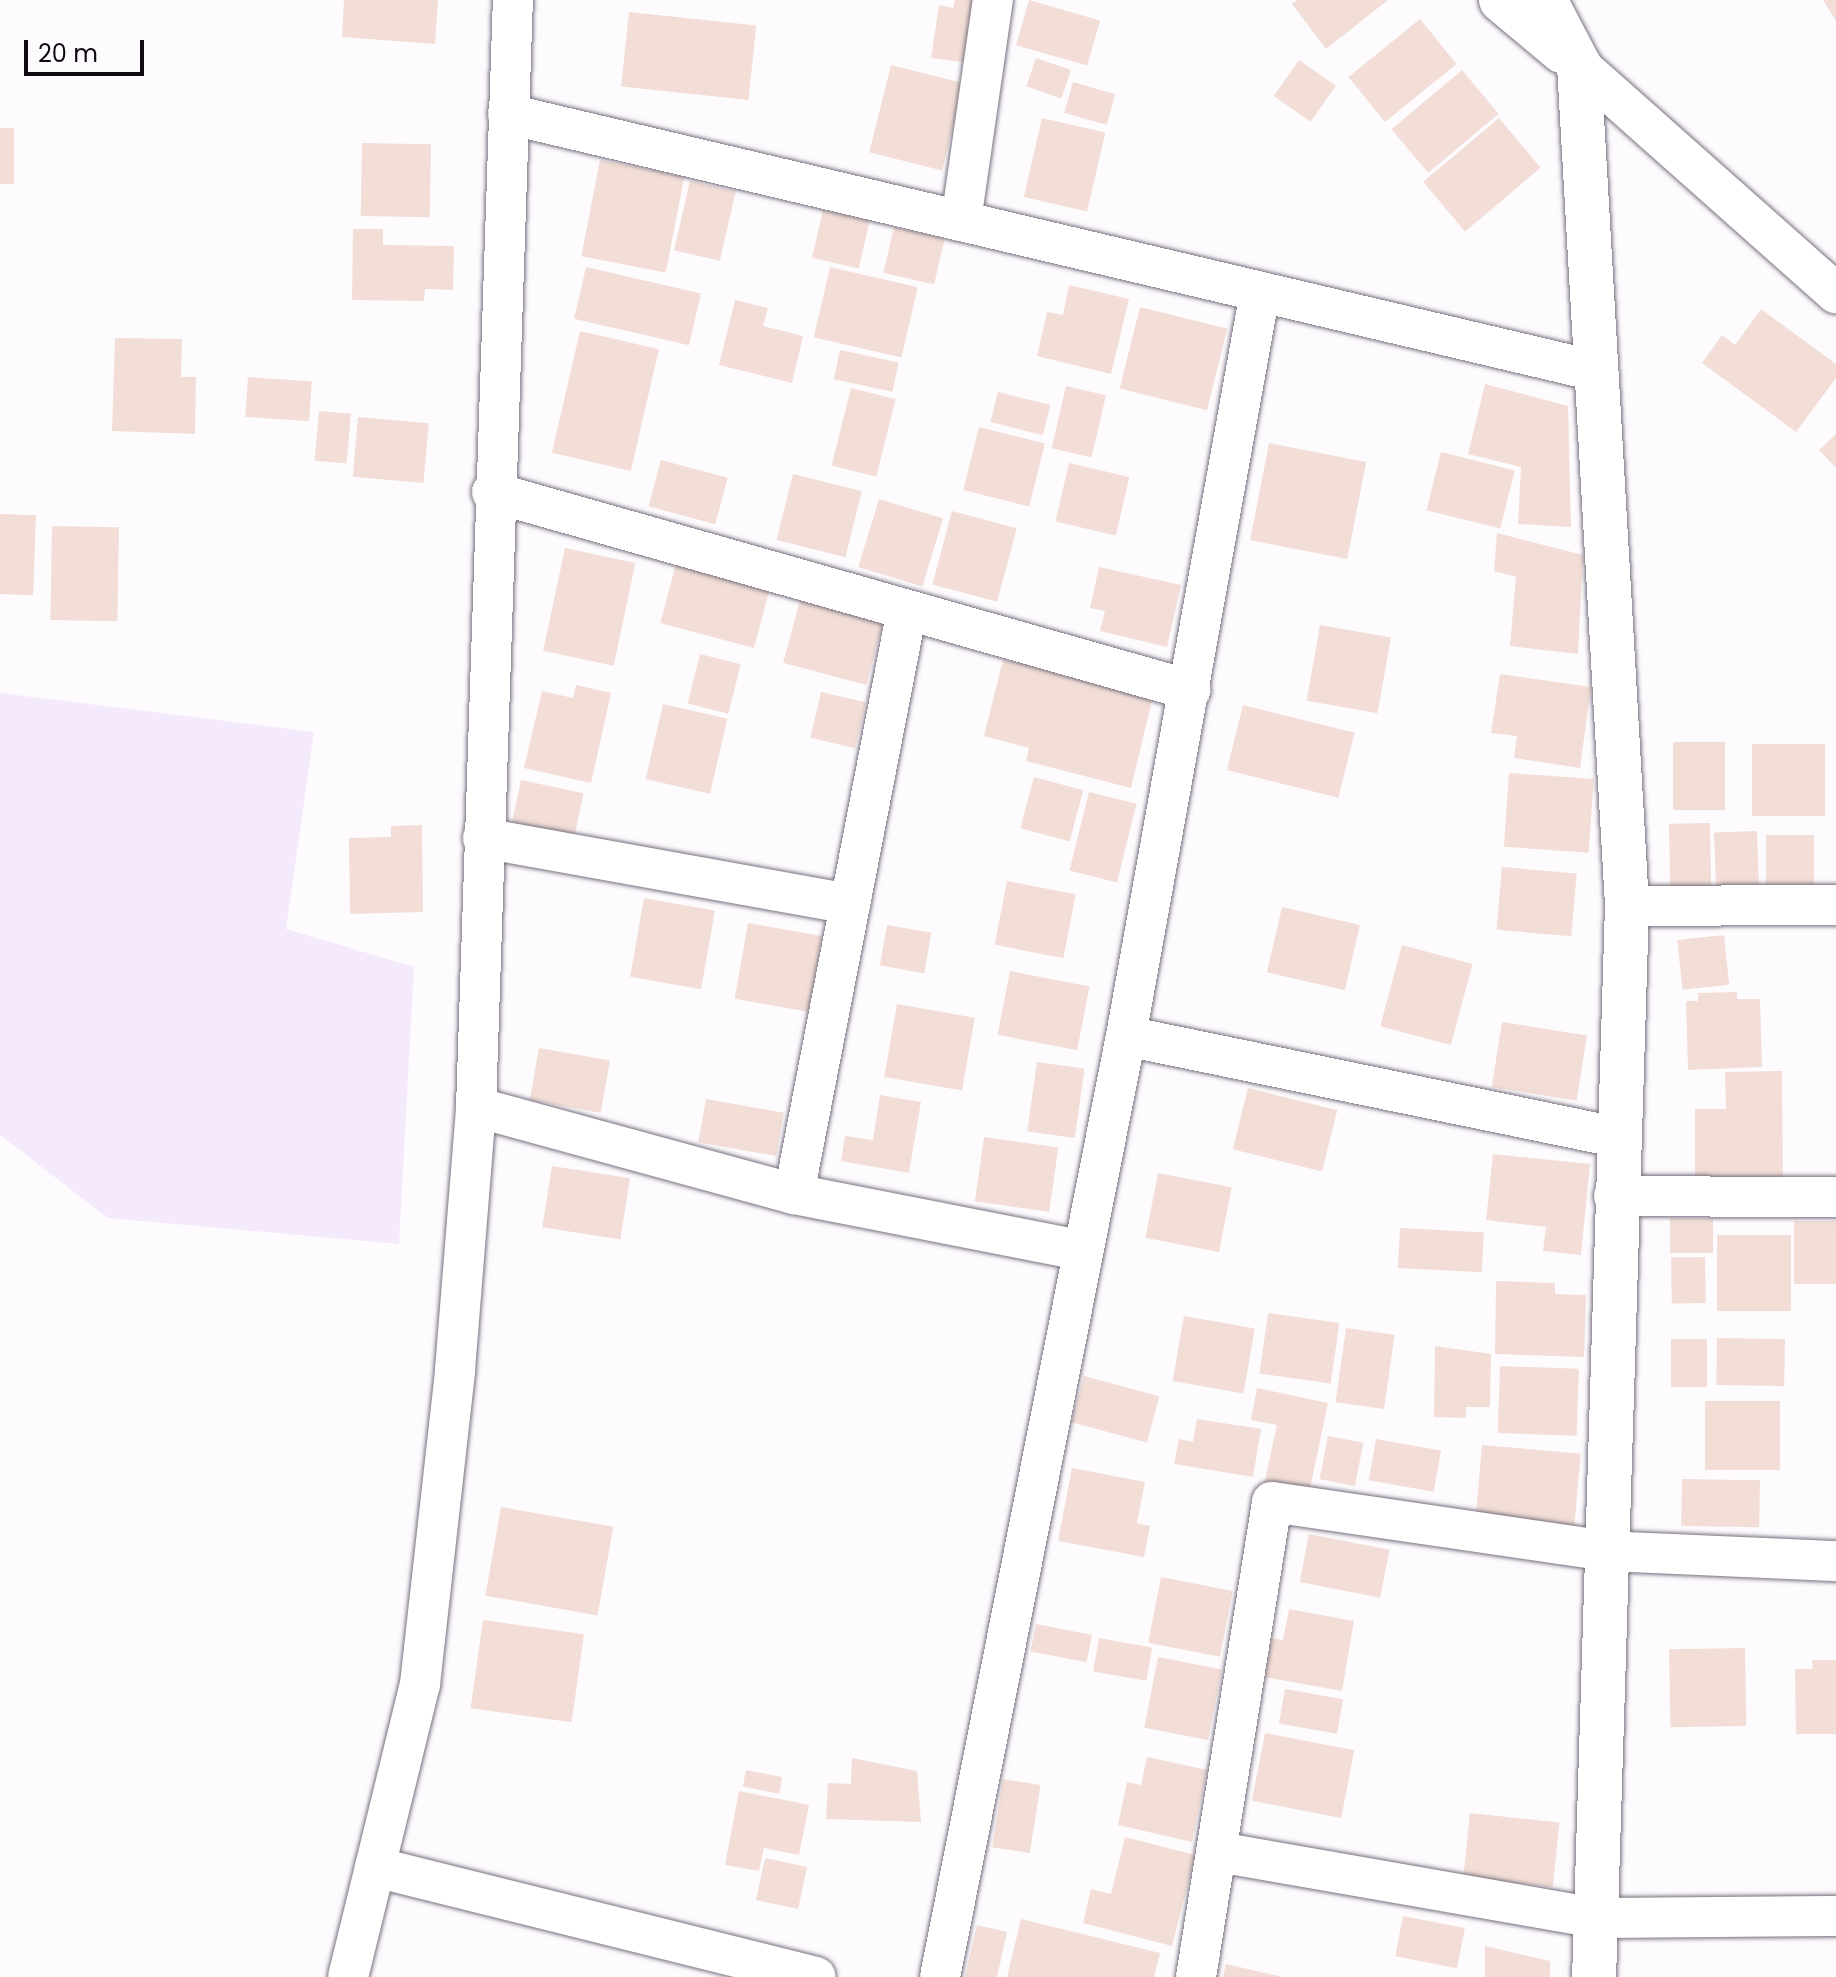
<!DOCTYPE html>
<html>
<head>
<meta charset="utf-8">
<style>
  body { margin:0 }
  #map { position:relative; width:1836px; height:1977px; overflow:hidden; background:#fdfbfe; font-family:Poppins,sans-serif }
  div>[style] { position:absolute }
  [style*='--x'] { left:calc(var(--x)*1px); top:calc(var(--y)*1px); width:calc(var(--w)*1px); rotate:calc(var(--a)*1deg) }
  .built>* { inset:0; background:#f5eafc }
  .building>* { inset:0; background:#f2ded6; transform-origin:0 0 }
  .roads { filter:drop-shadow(0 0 2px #79707f) drop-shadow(0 0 2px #79707f) }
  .minor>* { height:40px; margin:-20px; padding:0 20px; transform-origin:20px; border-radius:20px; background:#fff }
  .tertiary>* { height:44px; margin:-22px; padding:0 22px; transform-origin:22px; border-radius:22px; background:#fff }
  span { translate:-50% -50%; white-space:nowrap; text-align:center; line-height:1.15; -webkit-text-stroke:8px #fdfbfe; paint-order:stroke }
  .scale { position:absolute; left:24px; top:40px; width:120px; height:36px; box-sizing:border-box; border:4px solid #0e0a10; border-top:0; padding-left:10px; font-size:24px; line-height:28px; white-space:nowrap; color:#0e0a10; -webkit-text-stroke:6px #fdfbfe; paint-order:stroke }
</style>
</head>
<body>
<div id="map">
  <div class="built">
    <div style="clip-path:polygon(0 693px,314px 732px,286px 929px,414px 967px,399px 1244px,108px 1218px,0 1135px)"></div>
  </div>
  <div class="building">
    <div style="clip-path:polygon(344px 0,438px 0,435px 44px,342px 37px)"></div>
    <div style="clip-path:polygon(955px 0,978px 0,969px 63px,931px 58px,939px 5px,953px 8px)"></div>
    <div style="left:1029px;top:0;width:74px;height:47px;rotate:16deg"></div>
    <div style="clip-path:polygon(1297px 0,1388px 0,1326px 49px,1292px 4px)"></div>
    <div style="clip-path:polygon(1823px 0,1836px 0,1836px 21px)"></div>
    <div style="left:629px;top:12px;width:128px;height:75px;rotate:6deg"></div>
    <div style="left:1420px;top:19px;width:58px;height:92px;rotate:51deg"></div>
    <div style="left:1036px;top:58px;width:37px;height:30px;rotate:19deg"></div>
    <div style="left:1299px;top:60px;width:45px;height:44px;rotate:35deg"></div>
    <div style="left:891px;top:65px;width:75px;height:90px;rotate:14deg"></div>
    <div style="left:1462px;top:70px;width:57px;height:92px;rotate:50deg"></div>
    <div style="left:1073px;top:82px;width:44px;height:32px;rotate:16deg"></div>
    <div style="left:1042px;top:118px;width:65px;height:81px;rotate:13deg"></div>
    <div style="left:1499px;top:118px;width:65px;height:99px;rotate:50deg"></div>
    <div style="left:0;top:128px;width:14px;height:56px"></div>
    <div style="left:362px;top:143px;width:69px;height:73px;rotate:1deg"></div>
    <div style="left:600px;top:160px;width:86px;height:98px;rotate:11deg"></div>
    <div style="left:690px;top:181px;width:47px;height:71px;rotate:13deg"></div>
    <div style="left:823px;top:210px;width:48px;height:49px;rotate:13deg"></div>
    <div style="left:894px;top:227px;width:52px;height:47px;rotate:13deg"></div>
    <div style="clip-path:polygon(353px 229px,383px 229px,383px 245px,454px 246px,453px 290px,425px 289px,424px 301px,352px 300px)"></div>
    <div style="left:586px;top:267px;width:118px;height:53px;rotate:13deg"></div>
    <div style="left:830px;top:267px;width:90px;height:72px;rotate:13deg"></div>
    <div style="clip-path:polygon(1069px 285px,1129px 299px,1111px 374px,1037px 356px,1047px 312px,1063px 315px)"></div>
    <div style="clip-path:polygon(735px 300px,768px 308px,763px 326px,803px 336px,792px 383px,719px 365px)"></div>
    <div style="left:1140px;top:307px;width:90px;height:84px;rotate:14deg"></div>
    <div style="clip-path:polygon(1761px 309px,1836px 364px,1836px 378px,1796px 432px,1702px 363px,1722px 335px,1735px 345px)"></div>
    <div style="left:580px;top:331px;width:81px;height:125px;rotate:13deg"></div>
    <div style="clip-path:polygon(115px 338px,182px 339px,181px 377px,196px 377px,195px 434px,112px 431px)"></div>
    <div style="left:840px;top:350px;width:60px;height:30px;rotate:12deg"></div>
    <div style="left:248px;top:377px;width:64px;height:40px;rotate:4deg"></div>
    <div style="clip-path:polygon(1485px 384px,1568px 406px,1571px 527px,1518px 524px,1521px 467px,1468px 454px)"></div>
    <div style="left:1066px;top:386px;width:41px;height:64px;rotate:13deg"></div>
    <div style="left:851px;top:388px;width:46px;height:80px;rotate:14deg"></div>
    <div style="left:998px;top:392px;width:54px;height:31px;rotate:14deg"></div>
    <div style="left:319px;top:411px;width:32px;height:50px;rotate:5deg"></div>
    <div style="left:358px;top:417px;width:71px;height:60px;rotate:5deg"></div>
    <div style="left:979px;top:427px;width:68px;height:65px;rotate:14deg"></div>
    <div style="clip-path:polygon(1836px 434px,1836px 468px,1819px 450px)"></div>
    <div style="left:1269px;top:443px;width:99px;height:99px;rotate:11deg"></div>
    <div style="left:1441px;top:452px;width:76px;height:60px;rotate:14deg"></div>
    <div style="left:661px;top:460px;width:69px;height:48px;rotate:15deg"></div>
    <div style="left:1069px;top:463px;width:62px;height:60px;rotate:13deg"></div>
    <div style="left:793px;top:474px;width:71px;height:68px;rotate:14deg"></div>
    <div style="left:879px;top:499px;width:67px;height:71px;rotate:17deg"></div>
    <div style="left:952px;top:511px;width:67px;height:76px;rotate:15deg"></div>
    <div style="left:0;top:514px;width:36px;height:80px;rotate:2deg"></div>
    <div style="left:52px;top:526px;width:67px;height:94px;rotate:1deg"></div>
    <div style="clip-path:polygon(1497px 533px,1583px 555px,1578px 654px,1510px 646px,1516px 577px,1494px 571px)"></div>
    <div style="left:565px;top:548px;width:72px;height:105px;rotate:12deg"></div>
    <div style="left:676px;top:564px;width:97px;height:61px;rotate:15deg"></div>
    <div style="clip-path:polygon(1099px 567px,1181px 585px,1167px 647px,1100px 631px,1105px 611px,1090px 608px)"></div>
    <div style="left:800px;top:600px;width:86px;height:65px;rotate:15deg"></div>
    <div style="left:1320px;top:625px;width:72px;height:77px;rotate:10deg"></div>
    <div style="left:700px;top:654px;width:42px;height:51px;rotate:14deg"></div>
    <div style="clip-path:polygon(1003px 660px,1155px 688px,1131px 788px,1026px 761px,1029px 748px,984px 736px)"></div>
    <div style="clip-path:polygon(1500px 674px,1591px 687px,1580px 768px,1514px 758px,1517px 736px,1491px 733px)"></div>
    <div style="clip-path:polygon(576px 685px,611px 693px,591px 783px,524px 768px,542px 691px,573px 698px)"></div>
    <div style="left:821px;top:692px;width:46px;height:47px;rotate:13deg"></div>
    <div style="left:663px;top:704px;width:66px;height:77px;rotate:13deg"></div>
    <div style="left:1243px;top:705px;width:115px;height:67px;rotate:14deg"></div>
    <div style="left:1673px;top:742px;width:52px;height:68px"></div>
    <div style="left:1752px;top:744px;width:73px;height:72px"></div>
    <div style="left:1509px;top:773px;width:85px;height:74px;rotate:4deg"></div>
    <div style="left:1034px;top:777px;width:51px;height:53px;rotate:15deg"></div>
    <div style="left:521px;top:780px;width:64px;height:50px;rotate:12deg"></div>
    <div style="left:1089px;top:792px;width:49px;height:81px;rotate:14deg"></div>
    <div style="left:1710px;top:823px;width:65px;height:41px;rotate:89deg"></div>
    <div style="clip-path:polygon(422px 825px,423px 912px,350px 914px,349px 838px,391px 837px,391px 826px)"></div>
    <div style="left:1757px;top:831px;width:61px;height:43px;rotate:88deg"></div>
    <div style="left:1766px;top:835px;width:48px;height:56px"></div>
    <div style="left:1502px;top:867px;width:75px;height:63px;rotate:5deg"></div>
    <div style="left:1007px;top:881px;width:70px;height:65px;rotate:11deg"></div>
    <div style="left:644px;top:898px;width:72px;height:80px;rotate:10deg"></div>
    <div style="left:1282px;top:907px;width:80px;height:67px;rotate:13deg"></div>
    <div style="left:748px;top:923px;width:75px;height:77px;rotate:10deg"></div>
    <div style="left:887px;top:925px;width:45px;height:41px;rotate:10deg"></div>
    <div style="left:1724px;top:935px;width:50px;height:47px;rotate:84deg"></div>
    <div style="left:1402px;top:945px;width:73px;height:84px;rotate:15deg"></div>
    <div style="left:1010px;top:971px;width:81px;height:65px;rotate:11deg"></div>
    <div style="clip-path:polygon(1737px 992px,1737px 999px,1760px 999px,1762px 1067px,1688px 1070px,1686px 1001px,1698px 1001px,1698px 993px)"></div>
    <div style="left:897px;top:1004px;width:79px;height:74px;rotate:10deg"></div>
    <div style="left:1502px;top:1022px;width:86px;height:66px;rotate:9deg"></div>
    <div style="left:539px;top:1048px;width:72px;height:53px;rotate:10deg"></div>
    <div style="left:1037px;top:1062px;width:48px;height:70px;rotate:8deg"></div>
    <div style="clip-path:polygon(1782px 1071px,1783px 1185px,1695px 1186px,1695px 1109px,1726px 1109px,1725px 1072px)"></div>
    <div style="left:1248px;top:1088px;width:92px;height:63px;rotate:14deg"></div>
    <div style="clip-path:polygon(880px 1095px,921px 1102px,909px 1173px,841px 1161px,845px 1136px,873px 1140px)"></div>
    <div style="left:706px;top:1099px;width:79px;height:44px;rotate:10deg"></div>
    <div style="left:984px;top:1137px;width:75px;height:65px;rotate:8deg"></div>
    <div style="clip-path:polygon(1493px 1154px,1590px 1164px,1581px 1255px,1543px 1251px,1546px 1227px,1486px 1220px)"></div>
    <div style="left:552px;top:1166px;width:79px;height:62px;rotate:9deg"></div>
    <div style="left:1158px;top:1173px;width:75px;height:66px;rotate:11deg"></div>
    <div style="left:1670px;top:1218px;width:43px;height:35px"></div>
    <div style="left:1836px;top:1221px;width:63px;height:42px;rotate:90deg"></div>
    <div style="left:1400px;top:1228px;width:84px;height:40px;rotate:3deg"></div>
    <div style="left:1791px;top:1235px;width:76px;height:74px;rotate:90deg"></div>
    <div style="left:1705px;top:1257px;width:46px;height:34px;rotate:89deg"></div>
    <div style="clip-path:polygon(1496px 1281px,1555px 1283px,1555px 1294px,1586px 1295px,1584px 1357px,1495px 1354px)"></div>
    <div style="left:1268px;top:1313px;width:72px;height:61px;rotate:8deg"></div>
    <div style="left:1184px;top:1316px;width:72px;height:66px;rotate:10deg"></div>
    <div style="left:1346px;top:1328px;width:49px;height:75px;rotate:8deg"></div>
    <div style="left:1717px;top:1338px;width:68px;height:47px;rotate:1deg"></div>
    <div style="left:1671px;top:1339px;width:36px;height:48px"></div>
    <div style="clip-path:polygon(1435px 1346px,1491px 1354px,1490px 1407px,1466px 1407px,1466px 1418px,1434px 1417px)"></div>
    <div style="left:1500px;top:1366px;width:79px;height:67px;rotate:2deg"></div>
    <div style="left:1084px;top:1376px;width:78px;height:48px;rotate:15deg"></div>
    <div style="clip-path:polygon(1257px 1388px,1328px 1403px,1308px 1498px,1263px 1489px,1277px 1425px,1251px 1420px)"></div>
    <div style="left:1705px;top:1401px;width:75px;height:69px"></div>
    <div style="clip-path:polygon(1197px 1419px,1261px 1429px,1253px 1477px,1174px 1464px,1179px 1439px,1193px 1442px)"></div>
    <div style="left:1328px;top:1436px;width:36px;height:44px;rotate:11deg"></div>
    <div style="left:1376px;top:1439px;width:66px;height:42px;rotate:10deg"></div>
    <div style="left:1482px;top:1445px;width:99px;height:79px;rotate:5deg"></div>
    <div style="clip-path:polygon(1072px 1468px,1145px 1482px,1137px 1523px,1150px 1526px,1144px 1557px,1058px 1541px)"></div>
    <div style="left:1682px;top:1479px;width:78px;height:47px;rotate:1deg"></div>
    <div style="left:501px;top:1507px;width:114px;height:90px;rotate:10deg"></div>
    <div style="left:1309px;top:1534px;width:82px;height:49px;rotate:11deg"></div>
    <div style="left:1161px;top:1577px;width:73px;height:67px;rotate:11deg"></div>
    <div style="clip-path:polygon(1289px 1609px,1354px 1621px,1342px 1691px,1265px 1677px,1272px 1638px,1283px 1640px)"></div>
    <div style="left:483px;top:1620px;width:102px;height:89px;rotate:8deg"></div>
    <div style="left:1036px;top:1624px;width:57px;height:28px;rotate:11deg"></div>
    <div style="left:1099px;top:1638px;width:54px;height:34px;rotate:10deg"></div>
    <div style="left:1745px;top:1648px;width:78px;height:76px;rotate:89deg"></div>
    <div style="left:1158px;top:1657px;width:65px;height:72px;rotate:11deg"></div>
    <div style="clip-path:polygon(1812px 1660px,1836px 1660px,1836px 1734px,1796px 1734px,1795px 1669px,1813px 1669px)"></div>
    <div style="left:1285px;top:1689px;width:59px;height:35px;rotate:10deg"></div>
    <div style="left:1265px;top:1733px;width:91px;height:69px;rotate:11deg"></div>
    <div style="clip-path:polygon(1147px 1757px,1207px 1770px,1192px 1842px,1118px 1825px,1127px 1782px,1141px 1785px)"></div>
    <div style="clip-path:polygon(852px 1758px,917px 1771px,921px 1822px,826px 1819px,828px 1783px,851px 1784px)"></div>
    <div style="left:746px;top:1770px;width:37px;height:17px;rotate:11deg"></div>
    <div style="left:1003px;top:1779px;width:38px;height:69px;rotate:9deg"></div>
    <div style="clip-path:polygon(739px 1791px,809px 1805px,799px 1855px,764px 1848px,759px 1871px,725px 1865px)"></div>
    <div style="left:1470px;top:1813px;width:90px;height:65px;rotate:6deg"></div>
    <div style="clip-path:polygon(1125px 1837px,1195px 1855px,1172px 1946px,1083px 1923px,1091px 1889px,1111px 1894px)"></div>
    <div style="left:765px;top:1858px;width:43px;height:43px;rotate:12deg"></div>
    <div style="left:1403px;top:1916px;width:63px;height:41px;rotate:11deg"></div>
    <div style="clip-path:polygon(1021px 1919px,1160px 1953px,1154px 1977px,1007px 1977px)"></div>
    <div style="clip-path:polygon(977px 1925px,1007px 1932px,997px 1977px,965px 1977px)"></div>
    <div style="clip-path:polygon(1485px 1946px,1550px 1961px,1550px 1977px,1485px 1977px)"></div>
    <div style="clip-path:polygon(1226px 1964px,1279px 1976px,1279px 1977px,1223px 1977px)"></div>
  </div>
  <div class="roads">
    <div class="minor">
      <div style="--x:1579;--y:65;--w:344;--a:41.6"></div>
      <div style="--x:508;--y:114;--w:1118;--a:13.29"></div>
      <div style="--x:961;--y:221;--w:223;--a:-81.8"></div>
      <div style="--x:492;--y:492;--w:726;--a:15.84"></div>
      <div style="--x:483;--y:838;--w:373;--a:10.2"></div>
      <div style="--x:1627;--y:906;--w:209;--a:-0.3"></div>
      <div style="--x:1126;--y:1036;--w:500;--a:11.65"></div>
      <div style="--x:476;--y:1107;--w:330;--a:15.3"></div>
      <div style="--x:794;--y:1194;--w:290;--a:11.1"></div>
      <div style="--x:794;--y:1194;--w:595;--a:-79.05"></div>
      <div style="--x:1614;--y:1196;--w:222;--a:0.3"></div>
      <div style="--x:1218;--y:1852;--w:385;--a:9.9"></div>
      <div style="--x:1597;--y:1918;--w:239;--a:-0.5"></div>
      <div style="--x:375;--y:1867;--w:454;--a:14"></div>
      <div style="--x:348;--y:1977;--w:302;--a:-76.2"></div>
      <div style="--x:420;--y:1684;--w:316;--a:-83.6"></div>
      <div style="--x:455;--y:1370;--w:264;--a:-85.4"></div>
      <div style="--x:476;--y:1107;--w:1108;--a:-88.09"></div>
      <div style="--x:940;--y:1977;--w:959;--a:-78.82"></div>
      <div style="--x:1126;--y:1036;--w:756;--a:-79.79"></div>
      <div style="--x:1196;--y:1977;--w:481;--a:-80.9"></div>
      <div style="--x:1272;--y:1502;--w:338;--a:8.3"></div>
      <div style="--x:1606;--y:1551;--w:230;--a:2.5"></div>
    </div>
    <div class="tertiary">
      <div style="--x:1501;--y:0;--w:80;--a:39.9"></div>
      <div style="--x:1545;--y:0;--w:73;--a:62.4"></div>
      <div style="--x:1579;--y:65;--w:842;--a:86.73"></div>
      <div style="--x:1627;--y:906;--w:1072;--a:91.76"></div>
    </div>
  </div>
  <div class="scale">20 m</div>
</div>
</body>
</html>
